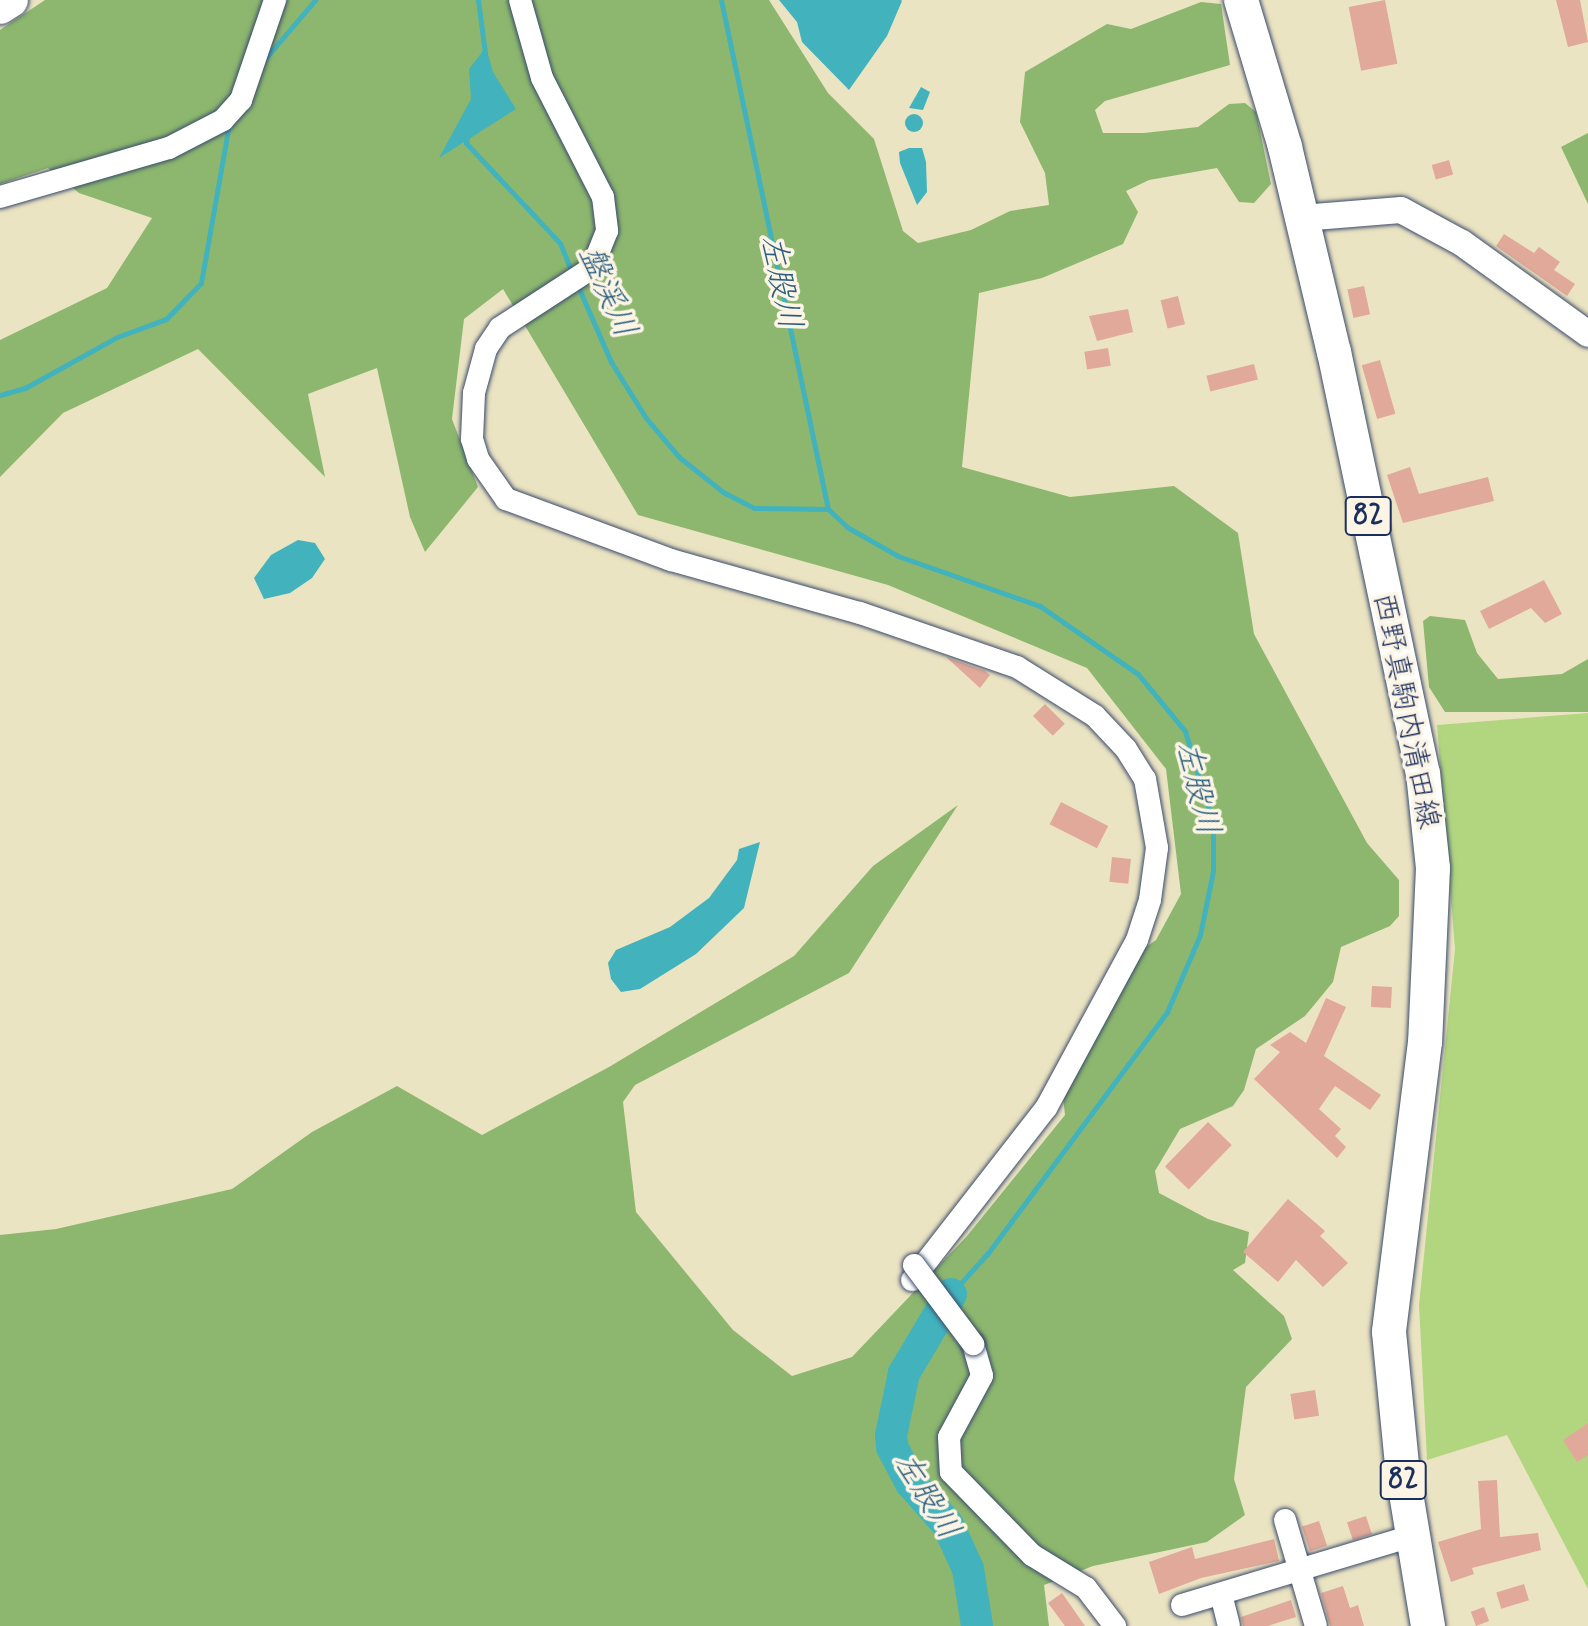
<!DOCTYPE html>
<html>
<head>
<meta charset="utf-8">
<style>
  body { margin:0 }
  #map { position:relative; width:1588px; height:1626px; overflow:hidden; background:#ebe4c2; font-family:Mynerve,"Klee One",sans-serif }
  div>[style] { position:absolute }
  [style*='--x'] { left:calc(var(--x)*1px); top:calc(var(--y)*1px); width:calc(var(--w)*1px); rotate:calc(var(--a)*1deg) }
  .green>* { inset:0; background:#b2d67f }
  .forest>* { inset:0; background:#8db76e }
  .water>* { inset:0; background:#42b2bc }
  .round { border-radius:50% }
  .stream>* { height:5px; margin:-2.5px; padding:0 2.5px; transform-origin:2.5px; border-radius:2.5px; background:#42b2bc }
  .river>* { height:32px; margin:-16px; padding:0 16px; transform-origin:16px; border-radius:16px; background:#42b2bc }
  .building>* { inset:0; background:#e1a99a; transform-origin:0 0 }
  .roads { filter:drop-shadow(0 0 2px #3a4a6d) drop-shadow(0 0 2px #3a4a6d) }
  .minor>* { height:22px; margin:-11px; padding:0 11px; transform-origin:11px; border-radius:11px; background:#fff }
  .tertiary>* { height:26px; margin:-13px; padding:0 13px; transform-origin:13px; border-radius:13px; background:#fff }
  .primary>* { height:34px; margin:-17px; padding:0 17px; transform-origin:17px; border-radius:17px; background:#fff }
  .bridges { filter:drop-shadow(0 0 2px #3a4a6d) drop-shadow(0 0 2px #3a4a6d) }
  .minor-bridge>* { height:22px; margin:-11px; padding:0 11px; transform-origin:11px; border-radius:11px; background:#fff }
  span { translate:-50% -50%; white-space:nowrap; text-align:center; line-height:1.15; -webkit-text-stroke:7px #fcf5e5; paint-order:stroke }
  .shield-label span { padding:2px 6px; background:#fcf5e5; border:2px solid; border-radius:6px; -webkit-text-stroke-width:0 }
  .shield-label { font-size:28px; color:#1b2f5e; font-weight:700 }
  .street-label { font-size:30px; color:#1b2f5e }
  .water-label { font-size:32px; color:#295d7f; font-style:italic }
</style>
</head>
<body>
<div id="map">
  <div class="green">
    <div style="clip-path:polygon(1588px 713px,1588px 1589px,1507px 1435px,1427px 1460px,1419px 1305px,1455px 949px,1437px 725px)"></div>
  </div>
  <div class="forest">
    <div style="clip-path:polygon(45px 0,769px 0,828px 93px,874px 139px,903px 231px,918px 243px,971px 230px,1010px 211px,1049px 205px,1045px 173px,1020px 122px,1025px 72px,1107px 24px,1131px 29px,1201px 2px,1221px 4px,1230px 65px,1105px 101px,1095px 110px,1103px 133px,1144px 133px,1198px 127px,1229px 104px,1245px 103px,1256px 112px,1271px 184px,1254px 203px,1239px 202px,1217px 168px,1149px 180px,1126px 191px,1138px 212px,1123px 244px,1042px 278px,979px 293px,962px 467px,1070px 497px,1174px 486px,1238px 533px,1254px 634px,1367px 843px,1399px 880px,1399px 916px,1390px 926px,1341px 947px,1333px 982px,1305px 1016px,1256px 1049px,1244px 1090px,1233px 1106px,1180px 1129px,1155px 1171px,1159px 1193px,1208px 1219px,1249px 1232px,1245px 1263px,1233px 1270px,1284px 1316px,1292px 1339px,1246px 1387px,1234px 1479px,1245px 1515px,1207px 1542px,1093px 1566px,1044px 1585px,1049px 1626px,0 1626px,0 1235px,56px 1229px,232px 1189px,312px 1132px,397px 1086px,482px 1135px,609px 1067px,794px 956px,873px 866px,958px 805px,849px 973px,635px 1085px,623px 1102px,636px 1212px,733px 1330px,792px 1376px,852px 1357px,967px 1236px,1065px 1115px,1063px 1097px,1143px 949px,1156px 940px,1181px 894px,1166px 769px,1087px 668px,888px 585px,638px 515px,503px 289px,464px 319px,452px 419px,478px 487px,425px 552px,410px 517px,377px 368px,308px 394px,325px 477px,198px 349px,63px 413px,0 477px,0 340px,107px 288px,152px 218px,79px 193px,48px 168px,0 184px,0 30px)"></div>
    <div style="clip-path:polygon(1588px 133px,1588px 204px,1561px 147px)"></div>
    <div style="clip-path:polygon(1430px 616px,1465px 620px,1477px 653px,1498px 679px,1562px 674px,1588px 659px,1588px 712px,1445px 712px,1429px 687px,1423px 621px)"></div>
  </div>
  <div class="water">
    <div style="clip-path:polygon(779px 0,901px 0,902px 1px,887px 36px,849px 90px,802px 42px,797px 22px)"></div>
    <div style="clip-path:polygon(486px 47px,493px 72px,516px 109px,439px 158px,471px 99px,469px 69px)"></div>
    <div style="clip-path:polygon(921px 87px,930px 92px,923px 110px,909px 108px)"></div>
    <div class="round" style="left:905px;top:114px;width:18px;height:18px"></div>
    <div style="clip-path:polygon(909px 148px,922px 148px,926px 162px,927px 192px,917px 205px,900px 163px,899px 152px)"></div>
    <div style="clip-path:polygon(298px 540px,315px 543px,325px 559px,312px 578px,290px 593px,264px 599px,254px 578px,271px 555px)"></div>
    <div style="clip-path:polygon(760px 842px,744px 908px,696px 954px,640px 989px,621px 992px,611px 979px,608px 963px,616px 950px,670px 927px,709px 898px,737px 860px,739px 849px)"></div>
  </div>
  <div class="stream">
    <div style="--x:478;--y:0;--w:53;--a:82.5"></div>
    <div style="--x:721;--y:0;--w:520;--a:78.13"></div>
    <div style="--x:828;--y:509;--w:26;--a:43"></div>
    <div style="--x:847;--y:527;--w:59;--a:29.6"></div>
    <div style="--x:898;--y:556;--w:151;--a:19.4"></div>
    <div style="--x:1040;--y:606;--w:119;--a:34.8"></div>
    <div style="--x:1138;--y:674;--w:74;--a:50.5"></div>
    <div style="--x:1185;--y:731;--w:96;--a:73.1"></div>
    <div style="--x:1213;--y:823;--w:48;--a:90"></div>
    <div style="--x:1213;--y:871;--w:65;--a:101.5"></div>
    <div style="--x:1200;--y:935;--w:84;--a:113.2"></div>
    <div style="--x:1167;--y:1012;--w:302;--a:126.6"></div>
    <div style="--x:987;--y:1254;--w:54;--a:132"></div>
    <div style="--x:264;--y:60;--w:79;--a:-49.6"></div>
    <div style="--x:467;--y:137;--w:6;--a:99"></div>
    <div style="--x:466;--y:143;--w:137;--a:46.8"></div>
    <div style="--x:560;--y:243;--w:35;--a:68"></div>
    <div style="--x:577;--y:284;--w:85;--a:66.4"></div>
    <div style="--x:611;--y:362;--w:66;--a:58"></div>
    <div style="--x:646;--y:418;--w:51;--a:49.8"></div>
    <div style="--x:679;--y:457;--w:56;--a:38.5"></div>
    <div style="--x:723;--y:492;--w:35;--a:27"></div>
    <div style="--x:754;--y:508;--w:74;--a:0.8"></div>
    <div style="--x:0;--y:395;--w:26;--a:-16"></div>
    <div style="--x:25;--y:388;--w:105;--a:-29"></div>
    <div style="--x:117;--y:337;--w:52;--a:-20.2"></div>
    <div style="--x:166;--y:319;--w:50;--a:-45.8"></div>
    <div style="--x:201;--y:283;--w:160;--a:-80"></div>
  </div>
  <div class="river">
    <div style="--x:951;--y:1294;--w:92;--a:120.7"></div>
    <div style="--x:904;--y:1373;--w:63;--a:101.8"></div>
    <div style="--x:891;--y:1435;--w:12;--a:85"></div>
    <div style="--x:892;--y:1447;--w:41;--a:62.2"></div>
    <div style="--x:911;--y:1483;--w:56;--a:48.6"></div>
    <div style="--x:948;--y:1525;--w:48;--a:65.6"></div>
    <div style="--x:968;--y:1569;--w:58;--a:81"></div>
  </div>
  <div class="building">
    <div style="left:1385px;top:0;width:65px;height:37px;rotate:79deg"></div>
    <div style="clip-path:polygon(1556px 0,1580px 0,1588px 42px,1568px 47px)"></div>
    <div style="left:1449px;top:160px;width:15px;height:18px;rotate:74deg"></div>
    <div style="clip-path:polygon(1504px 234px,1534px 253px,1539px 247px,1560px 262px,1554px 270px,1575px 284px,1567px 296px,1496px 246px)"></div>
    <div style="left:1364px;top:286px;width:29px;height:17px;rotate:78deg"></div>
    <div style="left:1178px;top:296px;width:29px;height:18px;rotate:76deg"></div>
    <div style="clip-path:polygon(1128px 309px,1133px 332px,1097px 341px,1089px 316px)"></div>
    <div style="left:1108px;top:348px;width:18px;height:24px;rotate:81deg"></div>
    <div style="left:1380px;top:360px;width:56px;height:19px;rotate:74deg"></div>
    <div style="left:1254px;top:364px;width:16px;height:49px;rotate:76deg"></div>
    <div style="clip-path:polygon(1410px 467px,1419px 494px,1488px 477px,1494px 501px,1403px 523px,1387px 475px)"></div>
    <div style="clip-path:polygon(1544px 580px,1562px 614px,1545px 623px,1531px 608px,1489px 629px,1480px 611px)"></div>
    <div style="clip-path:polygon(946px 657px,985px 671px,990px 675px,980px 688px)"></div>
    <div style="left:1045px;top:704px;width:28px;height:17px;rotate:45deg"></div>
    <div style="left:1061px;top:802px;width:53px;height:25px;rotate:27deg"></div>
    <div style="left:1112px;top:857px;width:19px;height:25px;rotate:6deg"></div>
    <div style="left:1372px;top:986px;width:20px;height:21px;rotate:3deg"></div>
    <div style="clip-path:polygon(1326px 998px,1346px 1007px,1324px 1056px,1381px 1095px,1370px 1110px,1335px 1086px,1319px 1109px,1341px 1129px,1335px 1136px,1346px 1147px,1337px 1158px,1254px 1079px,1280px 1052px,1270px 1045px,1290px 1032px,1306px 1043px)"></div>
    <div style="left:1208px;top:1122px;width:33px;height:62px;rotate:44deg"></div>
    <div style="clip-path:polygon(1288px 1199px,1325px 1231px,1320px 1236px,1348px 1263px,1323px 1287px,1296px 1260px,1278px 1282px,1243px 1252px)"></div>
    <div style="left:1315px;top:1390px;width:26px;height:25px;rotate:81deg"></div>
    <div style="clip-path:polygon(1588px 1423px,1588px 1455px,1577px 1462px,1563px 1440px)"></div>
    <div style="clip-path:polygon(1497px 1480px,1500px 1537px,1538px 1533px,1541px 1550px,1472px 1568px,1474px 1574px,1451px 1582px,1438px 1542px,1481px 1529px,1478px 1481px)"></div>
    <div style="left:1366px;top:1516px;width:19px;height:20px;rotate:72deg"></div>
    <div style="left:1319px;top:1521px;width:26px;height:18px;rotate:72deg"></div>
    <div style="clip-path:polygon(1274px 1539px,1279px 1561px,1201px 1578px,1159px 1594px,1149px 1562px,1192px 1547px,1195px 1559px)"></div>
    <div style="left:1524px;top:1584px;width:17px;height:29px;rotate:73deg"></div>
    <div style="clip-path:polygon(1343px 1586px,1350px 1608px,1358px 1605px,1364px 1626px,1330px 1626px,1321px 1593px)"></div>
    <div style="clip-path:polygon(1062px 1593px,1085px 1626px,1065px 1626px,1048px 1603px)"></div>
    <div style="clip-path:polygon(1291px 1600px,1296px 1617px,1268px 1626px,1243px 1626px,1241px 1617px)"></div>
    <div style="left:1484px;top:1607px;width:15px;height:14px;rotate:70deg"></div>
  </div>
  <div class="roads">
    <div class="minor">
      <div style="--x:520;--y:0;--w:81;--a:74.2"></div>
      <div style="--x:542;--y:78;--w:134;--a:62.9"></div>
      <div style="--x:603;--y:197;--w:34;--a:83"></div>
      <div style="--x:607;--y:231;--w:40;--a:112"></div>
      <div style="--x:592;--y:268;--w:110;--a:146.9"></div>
      <div style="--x:500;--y:328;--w:25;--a:124"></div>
      <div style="--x:486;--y:349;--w:46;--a:105.3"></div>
      <div style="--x:474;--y:393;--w:46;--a:92.5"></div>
      <div style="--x:472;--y:439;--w:21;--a:73"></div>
      <div style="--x:478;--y:459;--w:49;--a:55"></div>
      <div style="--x:506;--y:499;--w:176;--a:20.3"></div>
      <div style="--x:671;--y:560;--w:196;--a:15.7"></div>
      <div style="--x:860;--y:613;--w:166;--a:19"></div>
      <div style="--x:1017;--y:667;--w:92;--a:32.1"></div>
      <div style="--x:1095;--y:716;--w:45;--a:46.8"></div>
      <div style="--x:1126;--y:749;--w:36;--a:58"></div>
      <div style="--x:1145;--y:779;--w:70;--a:80.1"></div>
      <div style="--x:1157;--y:848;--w:52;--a:97.7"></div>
      <div style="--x:1150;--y:900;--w:42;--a:108"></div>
      <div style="--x:1137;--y:940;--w:191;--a:118.4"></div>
      <div style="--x:1046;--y:1108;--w:218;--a:127.9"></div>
      <div style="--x:0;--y:197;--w:176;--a:-16.2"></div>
      <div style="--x:169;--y:148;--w:61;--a:-27.4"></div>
      <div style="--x:223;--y:120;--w:27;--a:-48"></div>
      <div style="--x:241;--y:100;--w:106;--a:-71.2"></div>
      <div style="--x:973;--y:1344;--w:33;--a:74"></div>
      <div style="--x:982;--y:1376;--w:69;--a:118.4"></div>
      <div style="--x:949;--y:1437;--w:35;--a:87"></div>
      <div style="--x:951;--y:1472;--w:116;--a:45.7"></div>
      <div style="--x:1032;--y:1555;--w:63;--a:31.4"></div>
      <div style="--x:1086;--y:1588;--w:48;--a:52.7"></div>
      <div style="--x:1285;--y:1520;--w:110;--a:73.7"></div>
      <div style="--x:1221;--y:1594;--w:33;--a:76"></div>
      <div style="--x:1182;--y:1605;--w:240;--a:-16.7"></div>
    </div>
    <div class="tertiary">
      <div style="--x:1302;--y:218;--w:99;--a:-4.6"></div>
      <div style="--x:1401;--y:210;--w:69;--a:28.4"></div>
      <div style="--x:1462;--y:243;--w:155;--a:35.8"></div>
    </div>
    <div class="primary">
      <div style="--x:1241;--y:0;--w:153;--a:73.3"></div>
      <div style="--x:1285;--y:147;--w:211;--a:76.6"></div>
      <div style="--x:1334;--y:352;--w:430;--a:78.1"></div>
      <div style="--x:1423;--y:773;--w:96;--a:84"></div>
      <div style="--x:1433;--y:868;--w:174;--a:92.6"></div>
      <div style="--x:1425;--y:1042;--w:292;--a:97.1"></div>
      <div style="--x:1389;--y:1332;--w:144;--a:84.4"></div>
      <div style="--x:1403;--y:1475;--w:153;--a:80.6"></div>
      <div style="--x:0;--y:7;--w:13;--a:-32"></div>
    </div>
  </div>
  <div class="bridges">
    <div class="minor-bridge">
      <div style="--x:914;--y:1265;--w:99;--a:53.2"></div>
    </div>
  </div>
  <div class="shield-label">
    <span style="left:1368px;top:516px">82</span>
    <span style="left:1403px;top:1480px">82</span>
  </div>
  <div class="street-label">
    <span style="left:1405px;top:711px;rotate:79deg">西野真駒内清田線</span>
  </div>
  <div class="water-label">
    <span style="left:780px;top:282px;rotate:78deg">左股川</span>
    <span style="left:607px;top:292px;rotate:66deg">盤渓川</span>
    <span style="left:1197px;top:788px;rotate:76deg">左股川</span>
    <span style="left:926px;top:1496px;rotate:58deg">左股川</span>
  </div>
</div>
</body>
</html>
